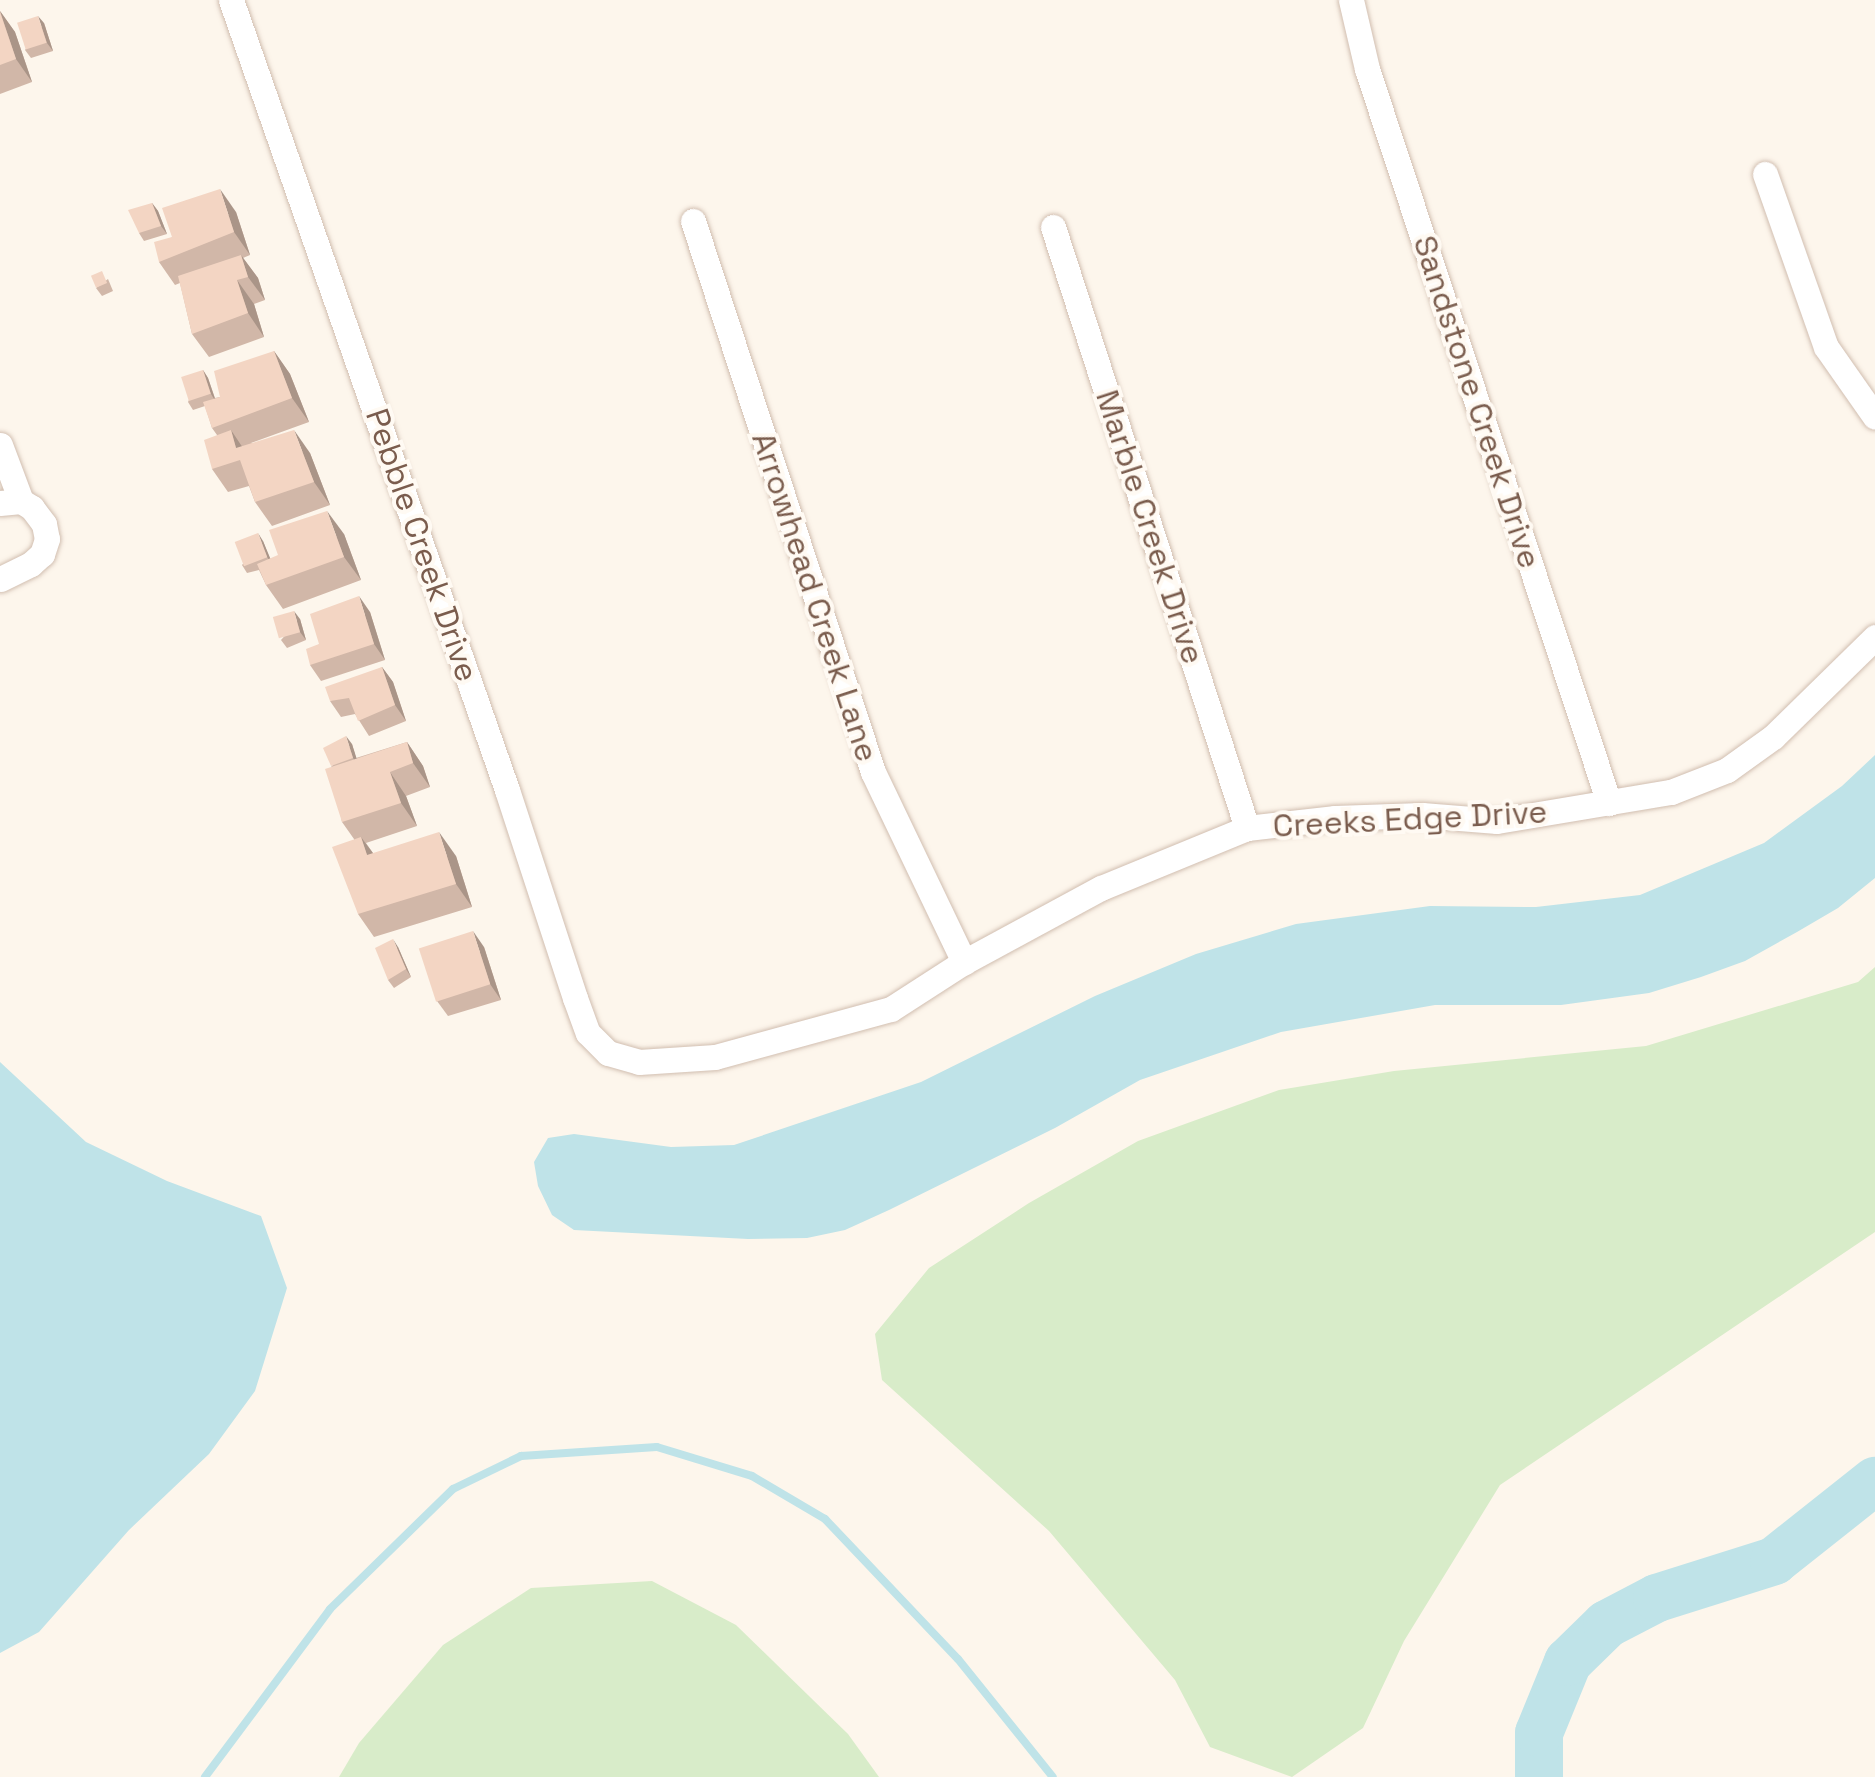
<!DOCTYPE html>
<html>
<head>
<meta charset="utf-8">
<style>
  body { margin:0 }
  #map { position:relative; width:1875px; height:1777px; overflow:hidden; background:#fdf6ec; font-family:"Space Grotesk",sans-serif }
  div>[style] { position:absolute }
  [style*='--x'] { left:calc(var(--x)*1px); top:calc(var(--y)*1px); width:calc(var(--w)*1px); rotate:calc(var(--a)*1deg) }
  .green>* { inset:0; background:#d8ecc9 }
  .water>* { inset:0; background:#bfe3e8 }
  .stream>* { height:8px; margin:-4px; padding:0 4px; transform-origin:4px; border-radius:4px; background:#bfe3e8 }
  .river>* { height:48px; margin:-24px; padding:0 24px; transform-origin:24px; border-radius:24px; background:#bfe3e8 }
  .roads { filter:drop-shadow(0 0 2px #d1beb0) drop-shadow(0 0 2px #d1beb0) }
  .minor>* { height:25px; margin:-12.5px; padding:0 12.5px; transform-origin:12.5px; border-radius:12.5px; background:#fff }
  .wall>* { inset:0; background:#d1b7a8 }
  .shaded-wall>* { inset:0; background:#aa9588 }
  .building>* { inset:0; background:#f3d5c3; transform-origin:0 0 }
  span { translate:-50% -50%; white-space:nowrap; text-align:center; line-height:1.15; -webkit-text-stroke:8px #fffaf3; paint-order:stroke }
  .street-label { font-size:32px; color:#7a5c4d }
</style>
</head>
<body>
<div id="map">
  <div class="green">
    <div style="clip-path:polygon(1875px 967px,1875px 1232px,1500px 1485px,1404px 1641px,1363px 1728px,1292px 1777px,1210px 1747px,1175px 1680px,1049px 1531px,882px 1380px,875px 1334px,929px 1268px,1029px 1203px,1138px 1141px,1279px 1090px,1394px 1071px,1646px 1046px,1858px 982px)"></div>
    <div style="clip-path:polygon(652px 1581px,736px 1625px,848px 1734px,879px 1777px,339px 1777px,359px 1743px,443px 1645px,531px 1588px)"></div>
  </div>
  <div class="water">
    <div style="clip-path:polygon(1875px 755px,1875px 878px,1838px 908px,1797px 932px,1745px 961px,1701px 977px,1649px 993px,1561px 1005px,1435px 1005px,1281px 1032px,1140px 1080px,1055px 1128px,889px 1210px,845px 1230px,807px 1238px,748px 1239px,574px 1230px,552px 1215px,538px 1186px,534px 1162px,548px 1138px,574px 1134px,671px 1147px,734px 1145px,921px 1082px,1095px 996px,1196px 954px,1296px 924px,1430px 906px,1536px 907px,1640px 895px,1764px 843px,1842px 786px)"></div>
    <div style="clip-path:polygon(0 1062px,86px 1142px,167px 1181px,261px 1216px,287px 1288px,255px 1391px,209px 1454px,129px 1530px,39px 1632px,0 1653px)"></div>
    <div style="clip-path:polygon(1875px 1468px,1875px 1496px,1818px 1542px,1809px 1528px)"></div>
  </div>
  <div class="stream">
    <div style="--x:205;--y:1777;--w:209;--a:-53.3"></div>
    <div style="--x:330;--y:1609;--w:172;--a:-44.3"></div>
    <div style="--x:453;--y:1489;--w:76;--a:-25.9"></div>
    <div style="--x:521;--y:1456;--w:136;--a:-3.8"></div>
    <div style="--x:657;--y:1447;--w:99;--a:17"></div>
    <div style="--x:752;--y:1476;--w:85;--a:30.5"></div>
    <div style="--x:825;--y:1519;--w:193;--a:46.5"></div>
    <div style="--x:958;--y:1659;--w:151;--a:51.2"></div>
  </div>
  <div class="river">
    <div style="--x:1539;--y:1777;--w:44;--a:-90"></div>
    <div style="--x:1539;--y:1733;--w:77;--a:-67.8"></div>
    <div style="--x:1568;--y:1662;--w:54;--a:-44.3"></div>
    <div style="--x:1607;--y:1624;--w:56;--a:-27.5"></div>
    <div style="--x:1657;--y:1598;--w:123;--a:-17.5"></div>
    <div style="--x:1774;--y:1561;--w:129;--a:-38.4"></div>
  </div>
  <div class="roads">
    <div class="minor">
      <div style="--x:231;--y:0;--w:837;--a:70.74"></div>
      <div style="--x:507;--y:790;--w:219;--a:71.9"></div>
      <div style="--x:575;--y:998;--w:37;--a:70"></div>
      <div style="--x:588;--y:1033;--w:28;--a:45"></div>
      <div style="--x:608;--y:1053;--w:32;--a:16"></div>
      <div style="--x:639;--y:1062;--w:76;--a:-3.8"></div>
      <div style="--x:715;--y:1057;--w:182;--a:-15.3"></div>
      <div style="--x:891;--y:1009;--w:87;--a:-32.8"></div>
      <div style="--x:964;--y:962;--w:156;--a:-28.4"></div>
      <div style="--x:1101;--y:888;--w:158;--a:-22.3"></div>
      <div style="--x:1247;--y:828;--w:89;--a:-6.5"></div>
      <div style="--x:1335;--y:818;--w:87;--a:-2"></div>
      <div style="--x:1422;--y:815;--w:75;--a:4.6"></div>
      <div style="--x:1497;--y:821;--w:176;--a:-9.5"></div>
      <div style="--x:1671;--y:792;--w:60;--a:-21.4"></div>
      <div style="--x:1727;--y:770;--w:57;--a:-35.7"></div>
      <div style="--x:1773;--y:737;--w:143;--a:-44.4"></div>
      <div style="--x:1351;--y:0;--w:71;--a:76.9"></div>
      <div style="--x:1367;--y:69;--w:773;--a:71.75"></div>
      <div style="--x:1765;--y:174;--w:183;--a:70.6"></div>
      <div style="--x:1826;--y:347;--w:85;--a:55"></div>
      <div style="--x:693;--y:221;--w:580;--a:71.91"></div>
      <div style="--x:873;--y:772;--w:211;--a:64.4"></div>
      <div style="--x:1053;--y:227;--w:632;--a:72.11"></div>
      <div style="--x:0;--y:445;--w:60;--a:69.4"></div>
      <div style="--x:0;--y:503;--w:21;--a:-5"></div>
      <div style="--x:21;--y:501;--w:13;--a:32"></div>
      <div style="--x:32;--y:508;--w:20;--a:53"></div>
      <div style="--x:44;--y:524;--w:15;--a:79"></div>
      <div style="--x:47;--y:539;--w:16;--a:108"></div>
      <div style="--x:42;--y:554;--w:15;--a:138"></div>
      <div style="--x:31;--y:564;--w:34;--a:154"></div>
    </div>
  </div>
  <div class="wall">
    <div style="clip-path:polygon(0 11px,15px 32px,32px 82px,0 94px)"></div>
    <div style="clip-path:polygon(44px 23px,53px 51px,31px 58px,25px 50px)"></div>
    <div style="clip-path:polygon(152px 203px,158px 211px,167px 234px,144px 241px,139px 233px)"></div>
    <div style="clip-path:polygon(236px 212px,250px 255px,243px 258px,258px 278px,265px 300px,254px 304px,264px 337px,209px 357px,192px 334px,180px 283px,175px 285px,159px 262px,172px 237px)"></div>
    <div style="clip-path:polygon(108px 279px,113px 291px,102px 296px,96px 288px)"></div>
    <div style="clip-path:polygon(274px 351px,290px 374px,309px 422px,251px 443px,310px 453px,330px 505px,272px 526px,255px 502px,249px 486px,228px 492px,212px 469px,217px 435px,212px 428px,205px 406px,193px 410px,188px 402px,203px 370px,208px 378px,215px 398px,220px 397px)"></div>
    <div style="clip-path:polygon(344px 534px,361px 580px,283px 609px,266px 585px,259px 570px,247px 573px,242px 565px,263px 541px,270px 559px)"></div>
    <div style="clip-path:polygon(370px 612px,385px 660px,321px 681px,310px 665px,319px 644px)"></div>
    <div style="clip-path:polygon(300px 619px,306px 640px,287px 648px,281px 640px)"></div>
    <div style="clip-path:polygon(382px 667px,393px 682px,406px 721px,369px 736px,355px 714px,341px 717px,330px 701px)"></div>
    <div style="clip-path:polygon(407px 742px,423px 766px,430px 787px,406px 796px,417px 826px,366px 843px,373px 853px,456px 856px,472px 907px,374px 937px,358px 914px,354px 839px,342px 822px,331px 767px,352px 744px,356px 758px)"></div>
    <div style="clip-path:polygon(398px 947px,411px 977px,394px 988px,388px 980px)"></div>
    <div style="clip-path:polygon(484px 947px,501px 1000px,448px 1016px,437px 1001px)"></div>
  </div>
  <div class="shaded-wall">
    <div style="clip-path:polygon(0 11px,15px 32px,32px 82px,16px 59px)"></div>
    <div style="clip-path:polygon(38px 16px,44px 23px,53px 51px,47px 43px)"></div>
    <div style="clip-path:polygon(220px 189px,236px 212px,250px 255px,234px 232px)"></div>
    <div style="clip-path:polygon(152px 203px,158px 211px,167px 234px,161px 226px)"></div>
    <div style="clip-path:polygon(241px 255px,258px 278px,265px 300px,248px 277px)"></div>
    <div style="clip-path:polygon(237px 280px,254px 304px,264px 337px,248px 313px)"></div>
    <div style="clip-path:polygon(274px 351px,290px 374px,309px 422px,292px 398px)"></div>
    <div style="clip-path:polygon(203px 370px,208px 378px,216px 402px,211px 394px)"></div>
    <div style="clip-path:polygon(231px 430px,247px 454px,236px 448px)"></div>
    <div style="clip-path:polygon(294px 430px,310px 453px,330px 505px,314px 482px)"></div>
    <div style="clip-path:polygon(327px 511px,344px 534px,361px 580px,344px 557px)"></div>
    <div style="clip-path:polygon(258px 533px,263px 541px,273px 565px,267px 557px)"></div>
    <div style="clip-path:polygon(359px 596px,370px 612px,385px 660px,374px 644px)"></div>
    <div style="clip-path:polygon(294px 611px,300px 619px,306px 640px,300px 632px)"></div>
    <div style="clip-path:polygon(382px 667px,393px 682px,406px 721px,395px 705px)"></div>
    <div style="clip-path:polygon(346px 736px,352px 744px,359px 766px,353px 758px)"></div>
    <div style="clip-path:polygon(407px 742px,423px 766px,430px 787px,413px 763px)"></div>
    <div style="clip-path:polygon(390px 772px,406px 796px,417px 826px,401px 803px)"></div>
    <div style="clip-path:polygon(439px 832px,456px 856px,472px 907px,456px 884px)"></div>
    <div style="clip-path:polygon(361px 837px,378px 860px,367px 855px)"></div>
    <div style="clip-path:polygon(473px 931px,484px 947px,501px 1000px,490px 984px)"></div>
    <div style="clip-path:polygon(393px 939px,398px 947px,411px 977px,406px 969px)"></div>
  </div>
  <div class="building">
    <div style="clip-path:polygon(0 12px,16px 59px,0 65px)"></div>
    <div style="left:38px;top:16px;width:28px;height:22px;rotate:72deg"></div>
    <div style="clip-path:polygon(220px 189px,234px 232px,159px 262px,154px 242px,172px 237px,162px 208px)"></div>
    <div style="clip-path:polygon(152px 203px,161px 226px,139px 233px,128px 210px)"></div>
    <div style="clip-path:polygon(241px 255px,248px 277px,237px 280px,248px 313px,192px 334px,178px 276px)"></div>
    <div style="left:102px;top:271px;width:13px;height:12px;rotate:67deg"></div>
    <div style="clip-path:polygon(274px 351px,292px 398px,212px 428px,203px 402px,220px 397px,214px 371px)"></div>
    <div style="left:203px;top:370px;width:25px;height:23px;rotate:72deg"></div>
    <div style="clip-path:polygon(231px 430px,236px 448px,294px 430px,314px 482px,255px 502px,240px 460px,212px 469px,204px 440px)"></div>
    <div style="clip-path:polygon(327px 511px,344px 557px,266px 585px,257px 564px,278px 555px,269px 530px)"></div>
    <div style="left:258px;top:533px;width:26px;height:25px;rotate:69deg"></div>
    <div style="clip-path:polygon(359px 596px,374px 644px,310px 665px,306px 649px,319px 644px,310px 614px)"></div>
    <div style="left:294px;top:611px;width:22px;height:22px;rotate:74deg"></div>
    <div style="clip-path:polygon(382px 667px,395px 705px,358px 721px,349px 698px,330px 701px,325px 687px)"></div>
    <div style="clip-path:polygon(346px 736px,353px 758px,331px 766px,323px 748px)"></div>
    <div style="clip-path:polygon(407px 742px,413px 763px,390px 772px,401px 803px,342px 822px,325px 769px)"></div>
    <div style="clip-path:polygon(439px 832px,456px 884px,358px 914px,332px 847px,361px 837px,367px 855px)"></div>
    <div style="left:473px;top:931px;width:56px;height:57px;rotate:72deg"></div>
    <div style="clip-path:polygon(393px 939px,406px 969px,388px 980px,375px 948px)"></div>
  </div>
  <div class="street-label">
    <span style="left:1477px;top:402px;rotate:72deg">Sandstone Creek Drive</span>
    <span style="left:1150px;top:527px;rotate:72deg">Marble Creek Drive</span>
    <span style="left:422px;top:545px;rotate:71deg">Pebble Creek Drive</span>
    <span style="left:815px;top:597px;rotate:72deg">Arrowhead Creek Lane</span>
    <span style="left:1410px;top:819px;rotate:-3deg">Creeks Edge Drive</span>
  </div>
</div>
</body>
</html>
